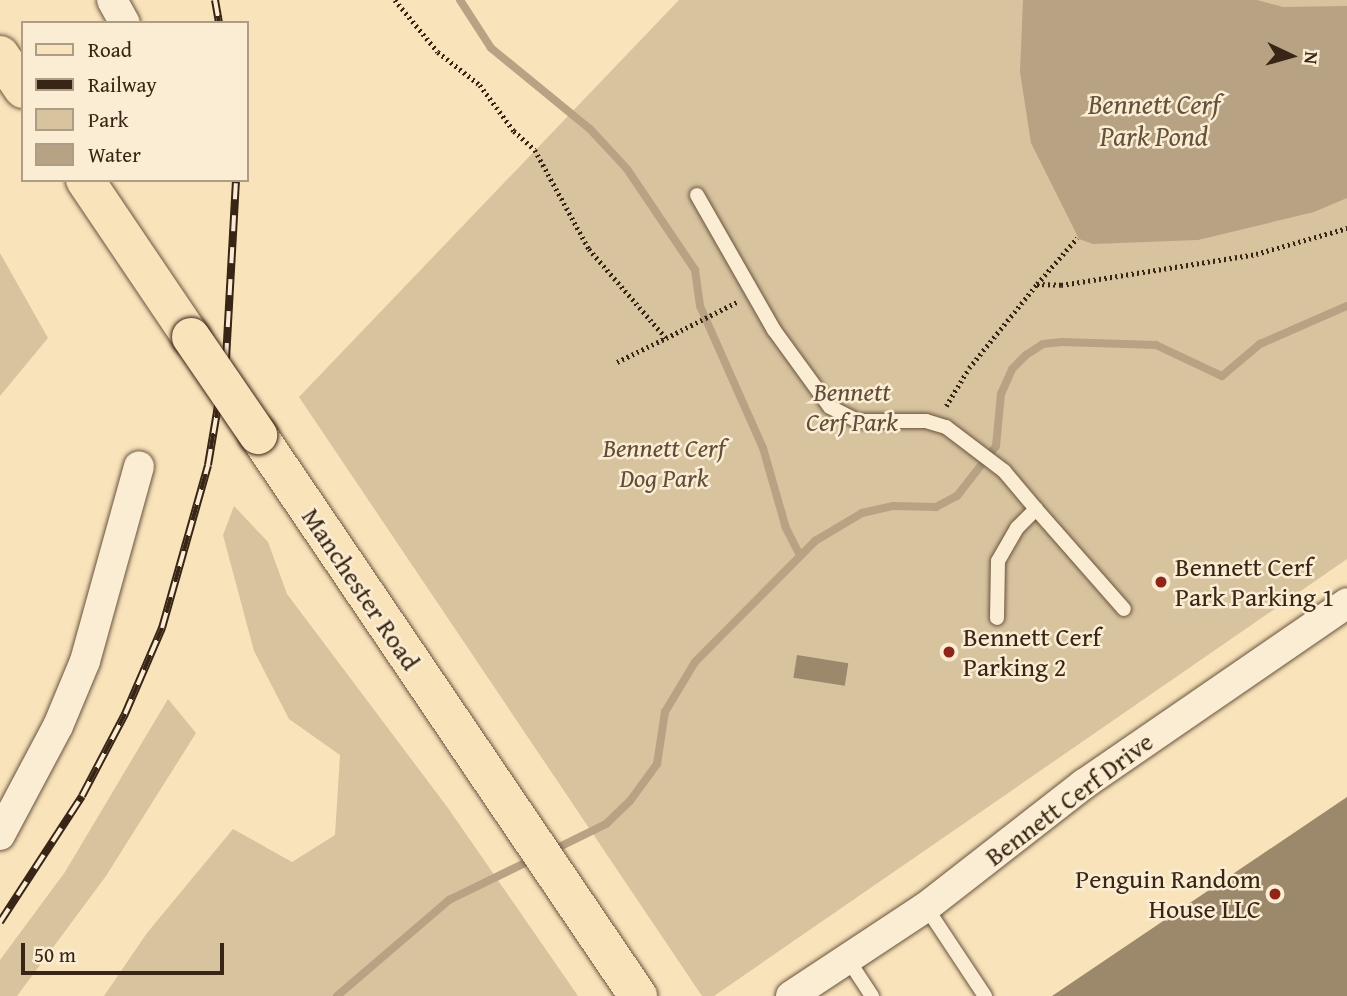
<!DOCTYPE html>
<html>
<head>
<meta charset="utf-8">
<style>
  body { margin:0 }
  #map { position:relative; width:1347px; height:996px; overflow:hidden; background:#f9e3bb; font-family:"Gentium Book Plus",serif }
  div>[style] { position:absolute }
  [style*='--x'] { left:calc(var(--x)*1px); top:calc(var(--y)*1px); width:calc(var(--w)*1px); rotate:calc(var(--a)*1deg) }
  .green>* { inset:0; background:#d8c39f }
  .water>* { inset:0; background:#b7a283 }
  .stream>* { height:8px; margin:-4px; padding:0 4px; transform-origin:4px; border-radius:4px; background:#b7a283 }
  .building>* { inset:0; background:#9c886b; transform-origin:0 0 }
  .path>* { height:4.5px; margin-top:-2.25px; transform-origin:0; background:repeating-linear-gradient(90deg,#382515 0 2px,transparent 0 5.5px) }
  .roads { filter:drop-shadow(0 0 2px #68543e) drop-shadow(0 0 2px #68543e) }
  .lane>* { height:14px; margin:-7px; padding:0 7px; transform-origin:7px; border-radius:7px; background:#fbedd3 }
  .street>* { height:30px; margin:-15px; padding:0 15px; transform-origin:15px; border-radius:15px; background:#fbedd3 }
  .primary>* { height:38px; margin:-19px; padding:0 19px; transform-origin:19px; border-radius:19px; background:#f9e3bb }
  .rail>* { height:8px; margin-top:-4px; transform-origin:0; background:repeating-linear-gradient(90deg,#fbedd3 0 16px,#382515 0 32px); box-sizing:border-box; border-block:2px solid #382515 }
  .bridges { filter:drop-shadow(0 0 2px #382515) drop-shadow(0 0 2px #382515) }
  .primary-bridge>* { height:38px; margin:-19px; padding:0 19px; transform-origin:19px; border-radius:19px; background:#f9e3bb }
  .dots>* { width:19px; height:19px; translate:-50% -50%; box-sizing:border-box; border:4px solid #fbedd3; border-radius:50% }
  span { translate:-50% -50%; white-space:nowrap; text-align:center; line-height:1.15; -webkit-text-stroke:5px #fbedd3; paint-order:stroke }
  .park-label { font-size:26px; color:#604c38; font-style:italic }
  .poi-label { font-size:26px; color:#382515 }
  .left { translate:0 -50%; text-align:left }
  .right { translate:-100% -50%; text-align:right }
  .street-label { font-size:26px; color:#382515 }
  .water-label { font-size:28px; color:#64513c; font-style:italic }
  .legend { position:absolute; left:21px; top:21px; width:228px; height:161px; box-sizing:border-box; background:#fbedd3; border:2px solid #ad9d87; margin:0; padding:9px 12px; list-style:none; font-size:21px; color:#382515 }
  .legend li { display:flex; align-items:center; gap:14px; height:35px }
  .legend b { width:35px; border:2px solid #ad9d87 }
  .north { position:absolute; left:1256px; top:21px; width:70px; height:70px; -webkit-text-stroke:5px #fbedd3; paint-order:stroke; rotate:95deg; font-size:19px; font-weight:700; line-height:28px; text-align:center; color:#382515 }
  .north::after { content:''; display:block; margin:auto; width:24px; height:32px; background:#382515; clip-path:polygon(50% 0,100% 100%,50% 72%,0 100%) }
  .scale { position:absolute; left:21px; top:943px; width:203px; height:32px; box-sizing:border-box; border:4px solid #382515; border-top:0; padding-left:9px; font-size:21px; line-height:24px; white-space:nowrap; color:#382515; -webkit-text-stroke:5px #fbedd3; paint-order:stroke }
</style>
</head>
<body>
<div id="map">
  <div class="green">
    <div style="clip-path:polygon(679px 0,1347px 0,1347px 559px,714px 996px,702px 996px,299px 397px)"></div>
    <div style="clip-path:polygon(0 253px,48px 338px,0 396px)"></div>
    <div style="clip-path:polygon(234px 506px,268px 542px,287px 594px,448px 808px,578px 996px,104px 996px,147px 933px,233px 829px,292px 862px,335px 835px,340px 755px,289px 719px,254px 651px,223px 535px)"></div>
    <div style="clip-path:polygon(168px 699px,196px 733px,106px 876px,17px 996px,0 996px,0 960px,65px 872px)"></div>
  </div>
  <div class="water">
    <div style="clip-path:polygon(1023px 0,1257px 0,1283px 7px,1347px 6px,1347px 198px,1314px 212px,1198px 240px,1093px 244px,1079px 239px,1031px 143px,1020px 72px)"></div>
  </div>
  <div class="stream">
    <div style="--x:460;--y:0;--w:57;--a:57.1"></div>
    <div style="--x:491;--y:48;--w:128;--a:39.3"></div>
    <div style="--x:590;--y:129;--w:54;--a:47.2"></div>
    <div style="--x:627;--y:169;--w:122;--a:56"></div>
    <div style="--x:695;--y:270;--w:36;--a:82"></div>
    <div style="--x:700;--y:306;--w:155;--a:66.1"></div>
    <div style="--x:763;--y:448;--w:83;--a:74"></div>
    <div style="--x:786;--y:528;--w:30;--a:63"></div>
    <div style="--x:551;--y:851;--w:61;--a:-26.1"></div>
    <div style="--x:606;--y:824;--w:33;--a:-44"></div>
    <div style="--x:630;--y:801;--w:46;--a:-53.9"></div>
    <div style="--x:657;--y:764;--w:53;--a:-81.3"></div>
    <div style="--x:665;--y:712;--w:58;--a:-59"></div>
    <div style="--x:695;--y:662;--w:170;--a:-45.2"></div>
    <div style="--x:815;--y:541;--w:55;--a:-30.8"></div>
    <div style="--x:862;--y:513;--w:32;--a:-13"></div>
    <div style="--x:893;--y:506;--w:43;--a:1.3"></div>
    <div style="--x:936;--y:507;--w:24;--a:-28"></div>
    <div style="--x:957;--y:496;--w:63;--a:-52"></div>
    <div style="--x:996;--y:446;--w:52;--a:-84.5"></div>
    <div style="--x:1001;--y:394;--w:27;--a:-66"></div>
    <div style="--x:1012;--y:369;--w:20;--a:-45"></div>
    <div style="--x:1026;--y:355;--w:20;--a:-33"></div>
    <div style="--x:1043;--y:344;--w:19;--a:-6"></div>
    <div style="--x:1062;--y:342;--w:94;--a:1.8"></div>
    <div style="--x:1156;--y:345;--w:73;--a:25.2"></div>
    <div style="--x:1222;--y:376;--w:50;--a:-40.1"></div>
    <div style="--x:1260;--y:344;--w:95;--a:-23.6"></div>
    <div style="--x:337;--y:996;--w:148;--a:-40.6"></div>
    <div style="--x:449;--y:900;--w:93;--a:-26"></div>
  </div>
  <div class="building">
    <div style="left:797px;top:655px;width:52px;height:23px;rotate:9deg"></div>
    <div style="clip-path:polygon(1347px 797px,1347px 996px,1052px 996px)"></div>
  </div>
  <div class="path">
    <div style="--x:395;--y:0;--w:67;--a:50.4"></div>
    <div style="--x:438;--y:52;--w:53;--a:38.2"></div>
    <div style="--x:480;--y:85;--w:57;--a:53.5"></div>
    <div style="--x:514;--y:131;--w:28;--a:42"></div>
    <div style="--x:535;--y:150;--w:113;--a:61.4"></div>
    <div style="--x:589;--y:249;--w:118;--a:49.1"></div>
    <div style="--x:666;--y:338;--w:80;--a:-26.9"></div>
    <div style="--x:1037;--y:284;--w:61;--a:-49"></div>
    <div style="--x:617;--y:362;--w:55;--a:-26.1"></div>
    <div style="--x:946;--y:406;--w:44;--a:-58.8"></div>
    <div style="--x:969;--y:368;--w:108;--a:-51"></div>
    <div style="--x:1037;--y:284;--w:24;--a:2"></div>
    <div style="--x:1061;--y:285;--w:197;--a:-9"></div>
    <div style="--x:1256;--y:254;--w:95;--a:-15.9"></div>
  </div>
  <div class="roads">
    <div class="lane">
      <div style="--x:697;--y:195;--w:155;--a:60.3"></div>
      <div style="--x:774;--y:330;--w:95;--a:54"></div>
      <div style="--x:830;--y:407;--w:31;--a:27"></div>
      <div style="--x:858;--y:421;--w:68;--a:0"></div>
      <div style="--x:926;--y:421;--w:21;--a:17"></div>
      <div style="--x:946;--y:427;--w:73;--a:37.2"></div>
      <div style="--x:1004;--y:471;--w:50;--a:49.9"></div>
      <div style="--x:997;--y:618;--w:57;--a:-89"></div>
      <div style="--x:998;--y:561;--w:38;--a:-60"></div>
      <div style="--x:1017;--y:528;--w:27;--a:-45"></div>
      <div style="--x:1036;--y:509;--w:133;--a:48.7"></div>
      <div style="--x:926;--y:907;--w:107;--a:56.5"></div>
      <div style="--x:849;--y:961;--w:42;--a:56.7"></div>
    </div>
    <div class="street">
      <div style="--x:112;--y:0;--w:26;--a:61"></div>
      <div style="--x:0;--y:835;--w:123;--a:-62"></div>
      <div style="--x:58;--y:726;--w:70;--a:-67.4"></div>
      <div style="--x:85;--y:661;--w:202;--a:-74.5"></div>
      <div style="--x:791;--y:996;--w:162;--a:-33.4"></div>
      <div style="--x:926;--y:907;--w:200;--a:-37.9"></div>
      <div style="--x:1084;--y:784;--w:319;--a:-34.5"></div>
    </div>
    <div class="primary">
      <div style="--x:0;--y:55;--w:41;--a:55.9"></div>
      <div style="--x:85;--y:180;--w:189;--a:56"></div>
      <div style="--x:258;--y:435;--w:678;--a:55.89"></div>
    </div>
  </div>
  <div class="rail">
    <div style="--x:215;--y:0;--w:23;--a:80"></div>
    <div style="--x:0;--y:922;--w:150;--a:-56.9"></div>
    <div style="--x:82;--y:796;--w:93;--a:-62.3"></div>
    <div style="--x:125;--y:714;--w:94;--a:-66.7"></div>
    <div style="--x:162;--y:628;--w:169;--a:-74.2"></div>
    <div style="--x:208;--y:465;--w:108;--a:-80.4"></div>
    <div style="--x:226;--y:359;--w:179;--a:-86.8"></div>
  </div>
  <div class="bridges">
    <div class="primary-bridge">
      <div style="--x:191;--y:337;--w:119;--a:55.6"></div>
    </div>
  </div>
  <div class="dots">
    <div style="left:1161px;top:582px;background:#8f2418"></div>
    <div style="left:949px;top:652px;background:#8f2418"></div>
    <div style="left:1275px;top:894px;background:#8f2418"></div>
  </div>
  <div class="park-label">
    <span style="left:852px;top:407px">Bennett<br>Cerf Park</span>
    <span style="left:664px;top:463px">Bennett Cerf<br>Dog Park</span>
  </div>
  <div class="poi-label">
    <span class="left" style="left:1175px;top:582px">Bennett Cerf<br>Park Parking 1</span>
    <span class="left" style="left:963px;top:652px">Bennett Cerf<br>Parking 2</span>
    <span class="right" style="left:1261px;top:894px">Penguin Random<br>House LLC</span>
  </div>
  <div class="street-label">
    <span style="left:361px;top:589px;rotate:56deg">Manchester Road</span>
    <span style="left:1069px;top:799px;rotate:-37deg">Bennett Cerf Drive</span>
  </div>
  <div class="water-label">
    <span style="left:1154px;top:120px">Bennett Cerf<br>Park Pond</span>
  </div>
  <ul class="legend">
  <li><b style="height:9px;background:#f9e3bb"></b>Road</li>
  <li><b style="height:9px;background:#382515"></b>Railway</li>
  <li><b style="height:19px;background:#d8c39f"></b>Park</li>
  <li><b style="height:19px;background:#b7a283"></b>Water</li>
  </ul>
  <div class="north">N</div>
  <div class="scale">50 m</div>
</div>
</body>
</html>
